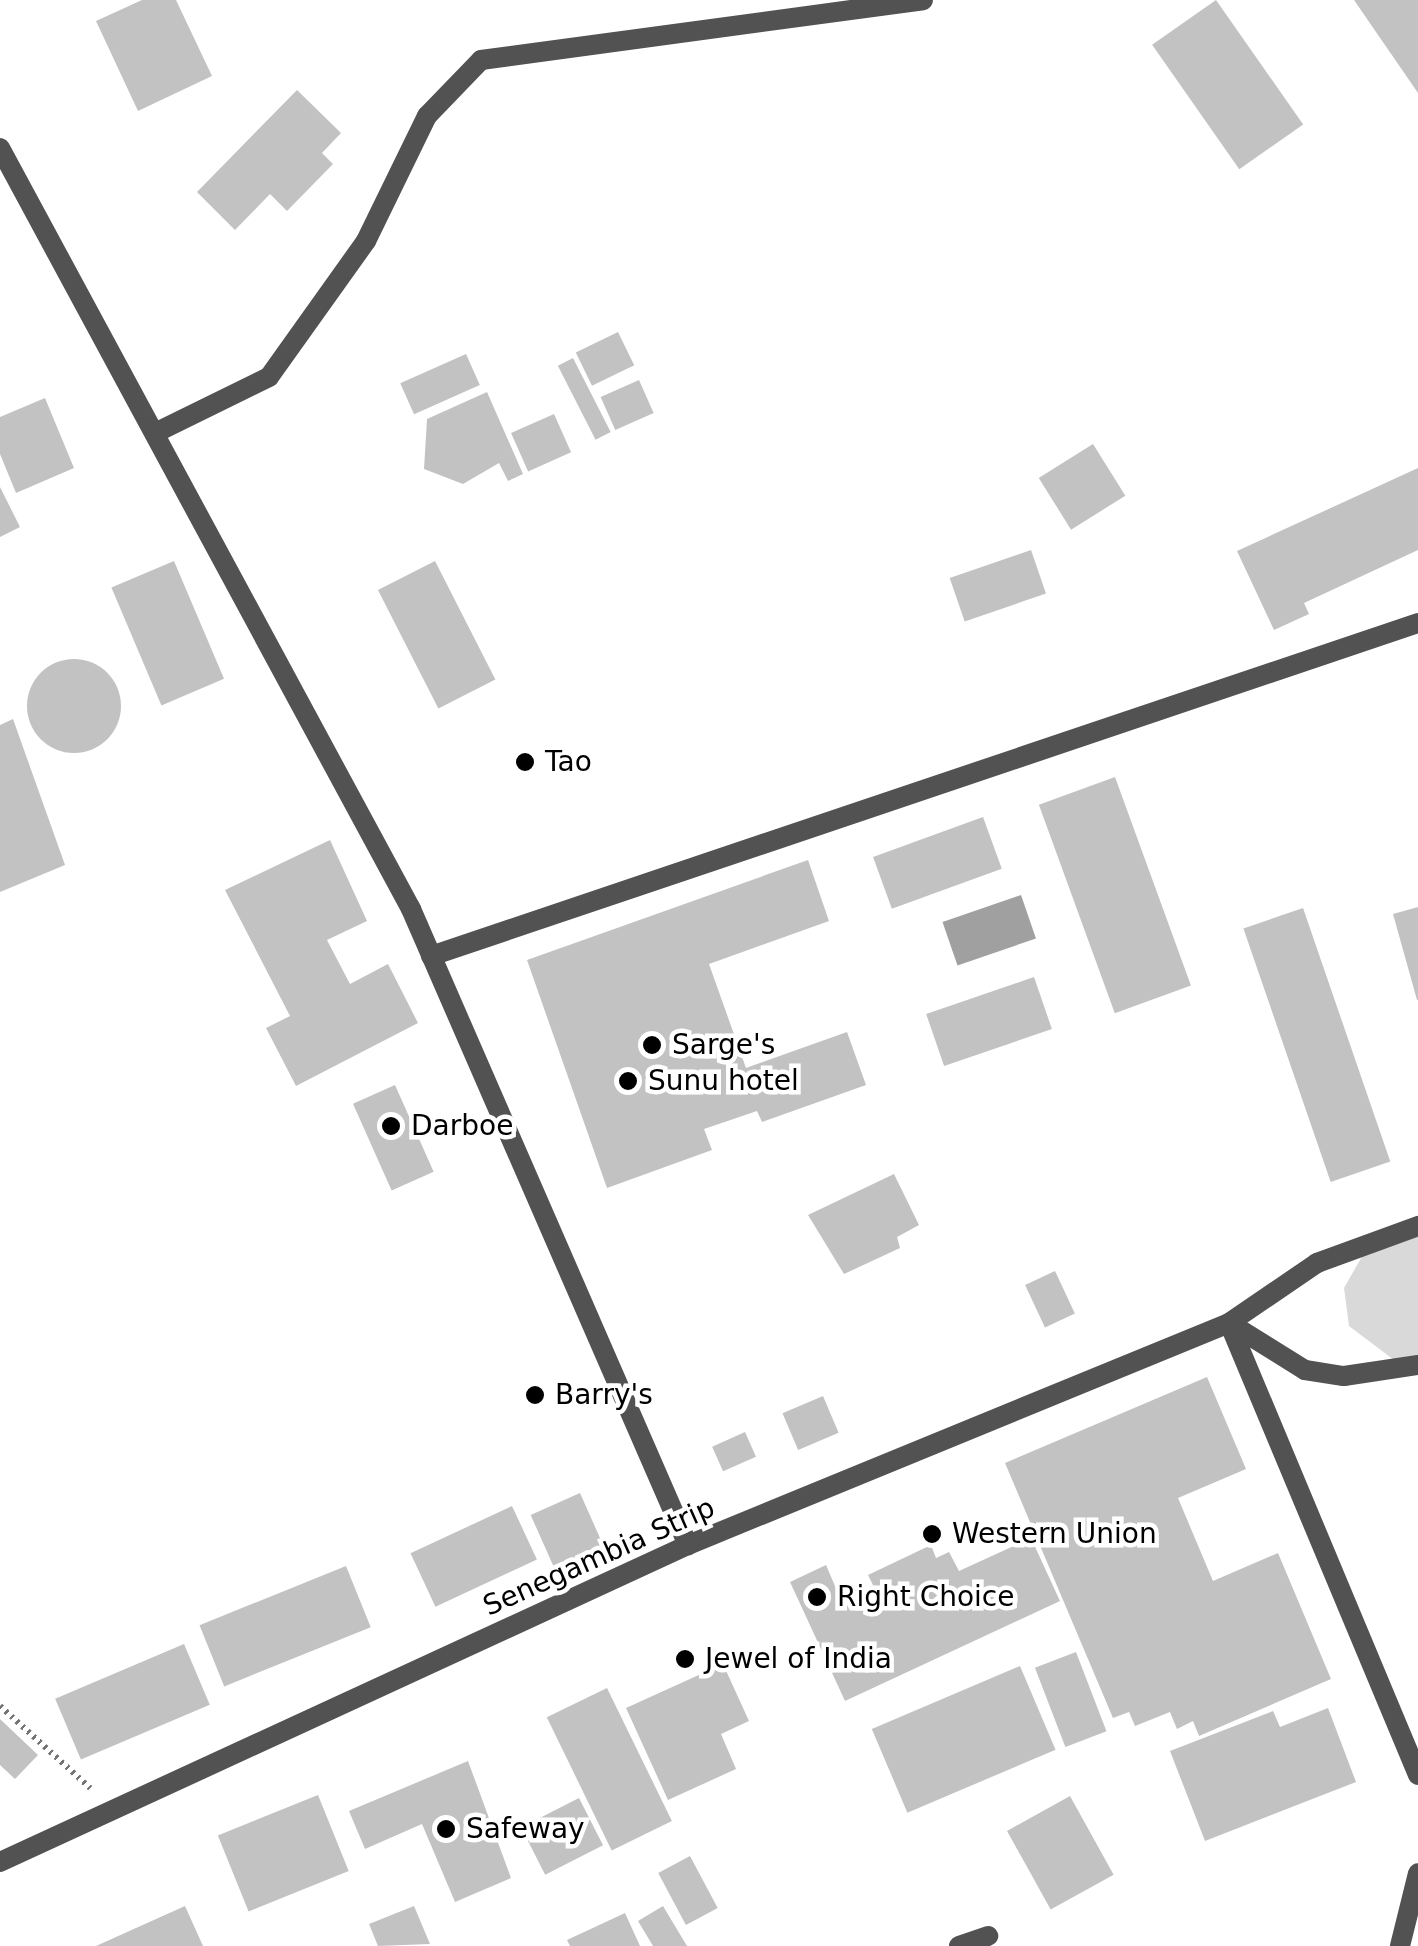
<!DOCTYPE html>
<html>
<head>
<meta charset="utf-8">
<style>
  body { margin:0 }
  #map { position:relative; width:1418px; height:1946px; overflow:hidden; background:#fff; font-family:"DejaVu Sans",sans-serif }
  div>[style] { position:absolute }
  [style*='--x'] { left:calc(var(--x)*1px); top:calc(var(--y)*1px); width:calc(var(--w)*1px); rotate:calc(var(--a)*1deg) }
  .green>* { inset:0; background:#d9d9d9 }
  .water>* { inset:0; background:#a0a0a0; transform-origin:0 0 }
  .building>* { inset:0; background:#c2c2c2; transform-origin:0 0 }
  .round { border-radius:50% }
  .path>* { height:6px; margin-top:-3px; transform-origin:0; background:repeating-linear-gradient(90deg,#747474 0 2.5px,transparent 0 7.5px) }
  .minor>* { height:20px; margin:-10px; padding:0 10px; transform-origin:10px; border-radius:10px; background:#525252 }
  .dots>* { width:28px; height:28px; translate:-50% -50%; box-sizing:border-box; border:5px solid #fff; border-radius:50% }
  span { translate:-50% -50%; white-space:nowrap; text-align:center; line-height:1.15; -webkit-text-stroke:9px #fff; paint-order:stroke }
  .poi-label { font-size:28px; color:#000 }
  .left { translate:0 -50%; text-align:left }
  .street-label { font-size:28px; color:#000 }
</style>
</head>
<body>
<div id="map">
  <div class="green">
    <div style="clip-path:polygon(1418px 1231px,1418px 1359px,1394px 1360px,1349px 1326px,1344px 1288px,1364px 1253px)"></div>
  </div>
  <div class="water">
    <div style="left:1021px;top:895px;width:46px;height:83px;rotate:71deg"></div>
  </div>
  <div class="building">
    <div style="clip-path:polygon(142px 0,176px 0,212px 76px,138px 111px,96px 21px)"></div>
    <div style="left:1216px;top:0;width:152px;height:78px;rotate:55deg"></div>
    <div style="clip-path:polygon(1354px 0,1418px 0,1418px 93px)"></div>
    <div style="clip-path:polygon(297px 90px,341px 133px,322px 153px,333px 164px,287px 211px,270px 194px,235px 230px,197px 192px)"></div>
    <div style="left:618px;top:332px;width:37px;height:47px;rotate:64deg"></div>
    <div style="left:466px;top:354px;width:34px;height:72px;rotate:66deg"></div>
    <div style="left:573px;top:358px;width:83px;height:17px;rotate:63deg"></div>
    <div style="left:639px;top:380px;width:36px;height:42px;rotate:66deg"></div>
    <div style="clip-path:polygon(487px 392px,523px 474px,508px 481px,499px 463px,463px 484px,424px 469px,427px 419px)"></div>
    <div style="clip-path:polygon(45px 398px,74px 468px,16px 493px,0 454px,0 417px)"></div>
    <div style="left:554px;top:414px;width:42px;height:47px;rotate:66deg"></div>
    <div style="left:1093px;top:444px;width:61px;height:64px;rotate:58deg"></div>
    <div style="clip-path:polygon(1418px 468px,1418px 550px,1304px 603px,1309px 614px,1274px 630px,1237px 551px)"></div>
    <div style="clip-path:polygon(0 487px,20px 527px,0 537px)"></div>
    <div style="left:1031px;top:550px;width:46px;height:86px;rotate:71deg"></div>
    <div style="left:174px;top:561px;width:128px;height:68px;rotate:67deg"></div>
    <div style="left:435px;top:561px;width:133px;height:64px;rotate:63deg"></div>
    <div class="round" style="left:27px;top:659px;width:94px;height:94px"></div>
    <div style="clip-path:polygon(13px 719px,65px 865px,0 892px,0 725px)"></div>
    <div style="left:1115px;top:777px;width:222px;height:81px;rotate:70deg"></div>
    <div style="left:983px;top:817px;width:55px;height:117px;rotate:70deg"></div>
    <div style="clip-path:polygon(330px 840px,367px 921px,327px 940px,350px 984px,388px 964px,418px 1023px,296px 1086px,266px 1028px,290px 1016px,225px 890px)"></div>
    <div style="clip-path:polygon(808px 860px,829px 921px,709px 964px,746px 1068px,847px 1032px,866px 1085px,762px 1122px,757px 1111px,704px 1129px,712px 1150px,607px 1188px,527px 960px)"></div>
    <div style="clip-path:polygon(1418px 907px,1418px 1000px,1417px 1000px,1393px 914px)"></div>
    <div style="left:1303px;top:908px;width:268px;height:63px;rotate:71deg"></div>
    <div style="left:1034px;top:977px;width:55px;height:114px;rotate:71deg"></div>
    <div style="left:395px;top:1085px;width:95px;height:46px;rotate:66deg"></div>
    <div style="clip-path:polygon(894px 1174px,919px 1225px,897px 1237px,900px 1248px,844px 1274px,808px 1215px)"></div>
    <div style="left:1055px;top:1271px;width:47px;height:33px;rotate:65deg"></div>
    <div style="clip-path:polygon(1207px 1377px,1246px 1469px,1178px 1498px,1213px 1581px,1278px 1553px,1331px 1679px,1199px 1736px,1193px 1721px,1177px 1729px,1170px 1712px,1135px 1726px,1129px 1712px,1113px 1718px,1005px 1463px)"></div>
    <div style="left:823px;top:1396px;width:40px;height:44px;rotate:67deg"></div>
    <div style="left:745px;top:1432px;width:27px;height:36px;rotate:66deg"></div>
    <div style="left:580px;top:1493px;width:64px;height:54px;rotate:66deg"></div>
    <div style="left:512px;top:1506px;width:59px;height:112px;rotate:65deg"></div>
    <div style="clip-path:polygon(1031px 1538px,1060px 1601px,845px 1701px,790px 1582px,826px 1565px,841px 1600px,873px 1585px,868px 1575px,931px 1545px,936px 1558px,949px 1552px,959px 1571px)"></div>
    <div style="left:346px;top:1566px;width:66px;height:158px;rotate:68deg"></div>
    <div style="left:184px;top:1644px;width:66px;height:140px;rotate:67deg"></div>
    <div style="left:1076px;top:1652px;width:85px;height:44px;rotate:69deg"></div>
    <div style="clip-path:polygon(723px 1664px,749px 1721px,721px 1734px,736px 1769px,668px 1800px,626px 1708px)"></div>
    <div style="left:1020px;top:1666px;width:91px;height:161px;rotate:67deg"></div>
    <div style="left:607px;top:1688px;width:148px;height:67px;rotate:64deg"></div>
    <div style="clip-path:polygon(1328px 1708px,1356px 1782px,1205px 1841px,1170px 1751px,1273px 1711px,1280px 1727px)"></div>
    <div style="clip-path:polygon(0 1719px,38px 1755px,15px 1779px,0 1765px)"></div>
    <div style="clip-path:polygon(468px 1761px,511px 1878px,455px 1902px,422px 1824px,365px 1849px,349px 1811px)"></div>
    <div style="left:318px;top:1795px;width:82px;height:108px;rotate:68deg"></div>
    <div style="left:1070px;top:1796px;width:90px;height:72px;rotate:61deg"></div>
    <div style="left:579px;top:1798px;width:53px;height:65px;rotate:63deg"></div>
    <div style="left:690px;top:1856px;width:59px;height:36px;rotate:62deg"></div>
    <div style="clip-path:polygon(185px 1906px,203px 1946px,96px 1946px)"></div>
    <div style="clip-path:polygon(414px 1906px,430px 1944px,378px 1946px,369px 1924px)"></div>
    <div style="clip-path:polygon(663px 1906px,687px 1946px,653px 1946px,638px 1921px)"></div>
    <div style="clip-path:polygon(625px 1913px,640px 1946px,570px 1946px,567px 1940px)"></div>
  </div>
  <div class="path">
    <div style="--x:0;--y:1706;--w:122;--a:42.3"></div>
  </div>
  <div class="minor">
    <div style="--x:0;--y:148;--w:865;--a:61.63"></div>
    <div style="--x:411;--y:909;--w:694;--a:66.47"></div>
    <div style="--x:155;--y:433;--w:127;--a:-26.2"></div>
    <div style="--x:269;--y:377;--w:167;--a:-54.5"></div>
    <div style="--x:366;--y:241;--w:139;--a:-64"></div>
    <div style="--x:427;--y:116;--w:78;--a:-46"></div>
    <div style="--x:481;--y:60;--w:446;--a:-7.7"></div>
    <div style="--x:431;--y:956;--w:1042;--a:-18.64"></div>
    <div style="--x:1229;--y:1323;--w:490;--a:67.3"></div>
    <div style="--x:1231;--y:1324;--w:87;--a:31.9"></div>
    <div style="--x:1305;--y:1370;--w:39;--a:9"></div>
    <div style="--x:1344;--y:1376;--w:75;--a:-8.5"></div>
    <div style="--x:0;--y:1862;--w:758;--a:-24.74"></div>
    <div style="--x:688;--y:1545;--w:585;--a:-22.31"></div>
    <div style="--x:1229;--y:1323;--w:107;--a:-34.3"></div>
    <div style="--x:1317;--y:1263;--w:108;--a:-20.1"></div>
    <div style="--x:959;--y:1946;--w:31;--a:-19"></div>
    <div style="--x:1400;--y:1946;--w:75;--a:-76.1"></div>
  </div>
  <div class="dots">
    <div style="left:525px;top:762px;background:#000"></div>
    <div style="left:652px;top:1045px;background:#000"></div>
    <div style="left:628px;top:1081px;background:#000"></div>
    <div style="left:391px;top:1126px;background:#000"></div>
    <div style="left:535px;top:1395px;background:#000"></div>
    <div style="left:932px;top:1534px;background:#000"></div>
    <div style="left:817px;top:1597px;background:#000"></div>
    <div style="left:685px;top:1659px;background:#000"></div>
    <div style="left:446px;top:1829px;background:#000"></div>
  </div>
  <div class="poi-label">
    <span class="left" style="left:545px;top:762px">Tao</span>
    <span class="left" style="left:672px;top:1045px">Sarge's</span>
    <span class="left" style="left:648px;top:1081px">Sunu hotel</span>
    <span class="left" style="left:411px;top:1126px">Darboe</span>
    <span class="left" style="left:555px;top:1395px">Barry's</span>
    <span class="left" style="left:952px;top:1534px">Western Union</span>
    <span class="left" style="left:837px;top:1597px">Right Choice</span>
    <span class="left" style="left:705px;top:1659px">Jewel of India</span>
    <span class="left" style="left:466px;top:1829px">Safeway</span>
  </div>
  <div class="street-label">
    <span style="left:599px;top:1557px;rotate:-24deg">Senegambia Strip</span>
  </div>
</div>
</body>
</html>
